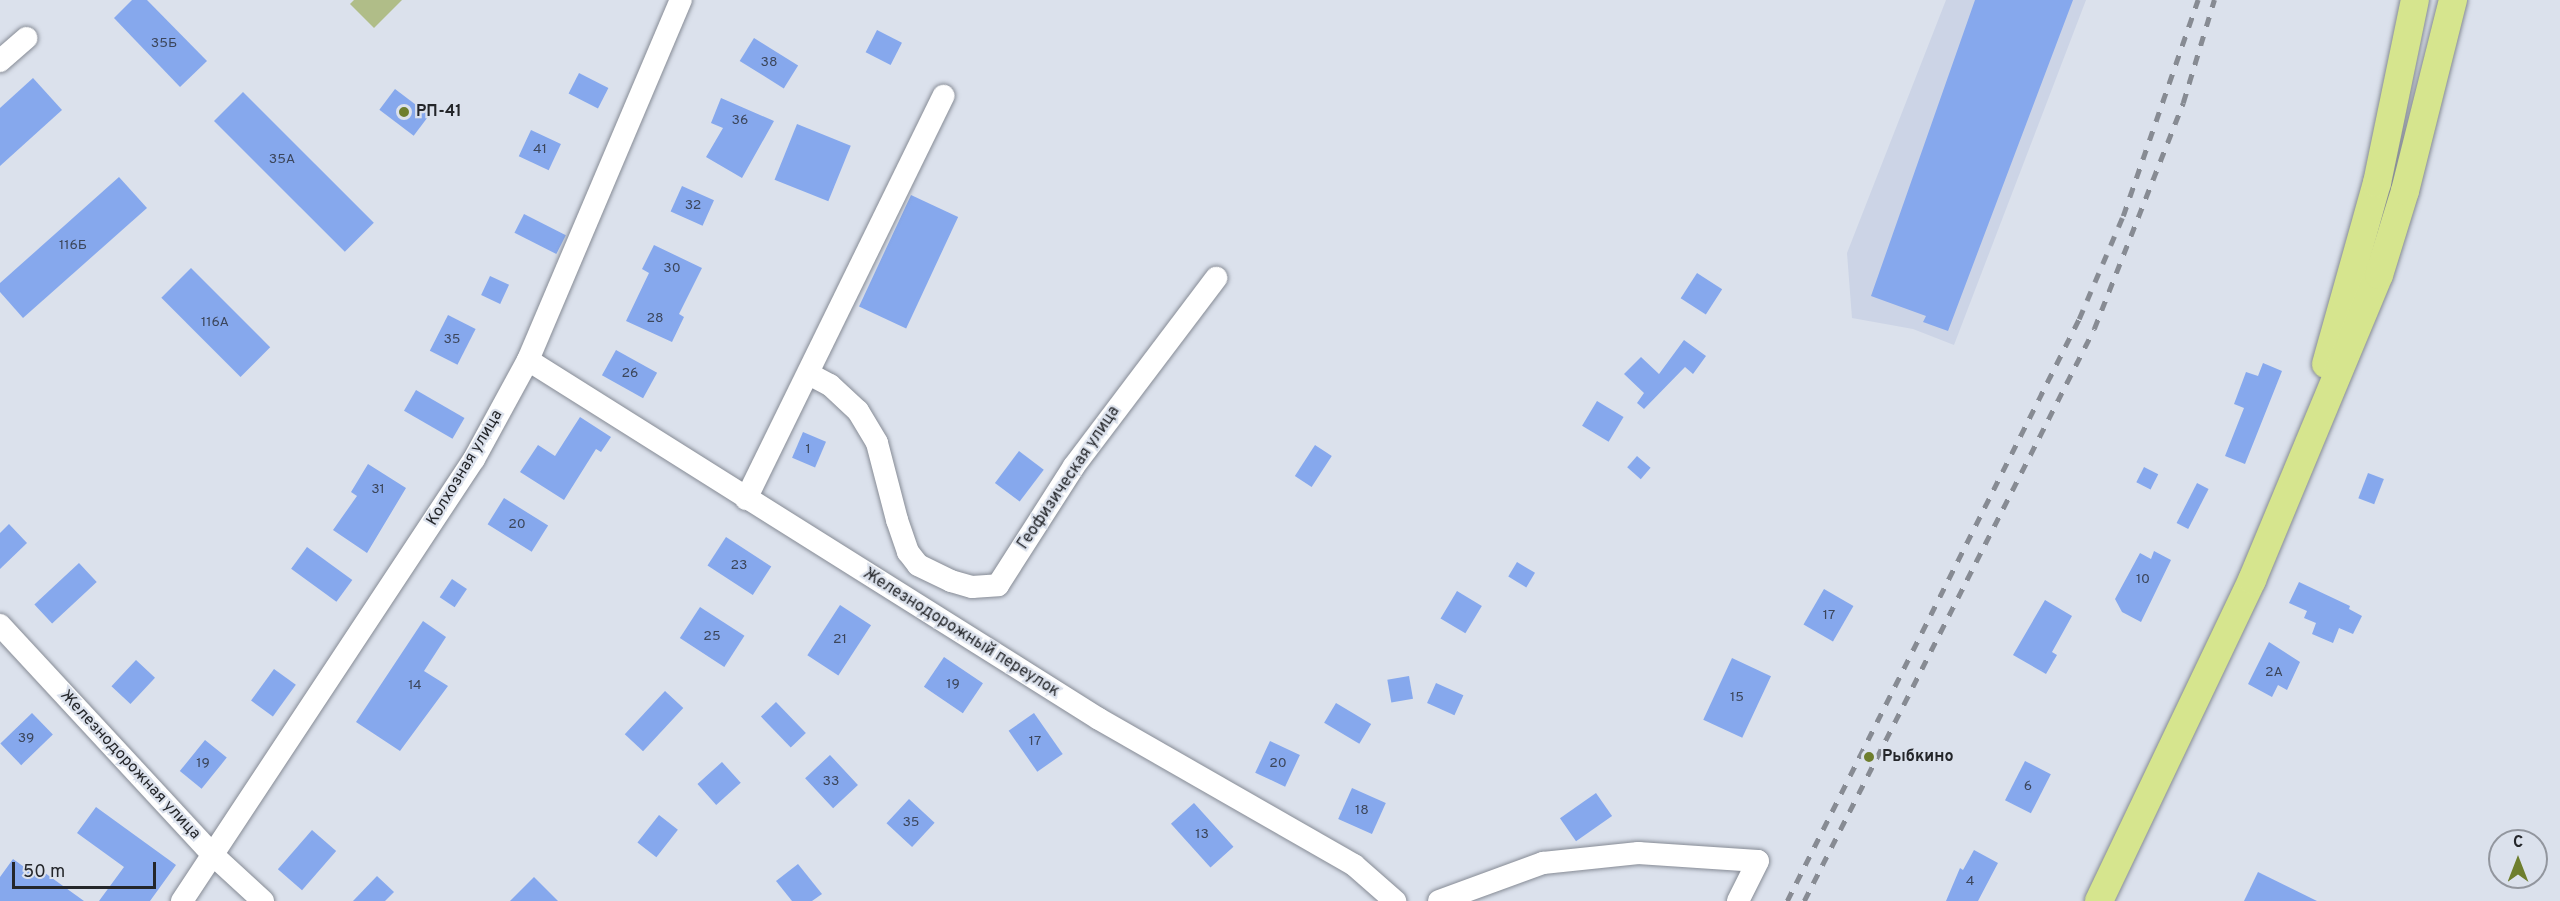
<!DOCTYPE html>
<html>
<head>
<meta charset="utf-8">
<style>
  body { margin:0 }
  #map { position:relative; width:2560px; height:901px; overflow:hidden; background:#dbe1ec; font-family:Overpass,sans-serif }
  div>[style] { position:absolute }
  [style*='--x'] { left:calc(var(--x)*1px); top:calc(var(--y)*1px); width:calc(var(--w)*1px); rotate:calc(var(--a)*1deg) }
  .built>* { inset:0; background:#ccd4e6 }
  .green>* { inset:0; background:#b0bd88 }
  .building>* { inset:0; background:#86a8ed; transform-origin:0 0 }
  .roads { filter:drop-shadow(0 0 2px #868b95) drop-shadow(0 0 2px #868b95) }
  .minor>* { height:22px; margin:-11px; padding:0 11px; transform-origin:11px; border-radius:11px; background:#fff }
  .major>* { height:28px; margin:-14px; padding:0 14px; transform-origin:14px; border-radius:14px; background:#d6e58e }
  .rail>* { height:4.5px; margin-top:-2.25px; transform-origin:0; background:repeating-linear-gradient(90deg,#878b93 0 10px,transparent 0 20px) }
  .dots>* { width:16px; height:16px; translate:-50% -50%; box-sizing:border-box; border:3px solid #dbe1ec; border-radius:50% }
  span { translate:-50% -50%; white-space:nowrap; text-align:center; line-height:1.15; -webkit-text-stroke:4.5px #dbe1ec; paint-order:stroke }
  .number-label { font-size:14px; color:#3c465b }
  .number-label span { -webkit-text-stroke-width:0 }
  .poi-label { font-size:16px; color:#24262a; font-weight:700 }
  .left { translate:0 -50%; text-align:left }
  .street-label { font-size:16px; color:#24262a }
  .north { position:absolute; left:2488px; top:829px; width:60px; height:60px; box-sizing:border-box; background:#dbe1ec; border:2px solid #92969e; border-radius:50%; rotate:0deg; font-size:16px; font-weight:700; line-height:24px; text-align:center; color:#24262a }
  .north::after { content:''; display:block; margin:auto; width:21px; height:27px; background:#6e7e2d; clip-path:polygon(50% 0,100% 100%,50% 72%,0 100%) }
  .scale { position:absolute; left:12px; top:862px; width:144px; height:27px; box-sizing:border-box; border:3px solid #24262a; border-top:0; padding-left:8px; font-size:18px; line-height:21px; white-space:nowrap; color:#24262a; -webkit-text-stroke:4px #dbe1ec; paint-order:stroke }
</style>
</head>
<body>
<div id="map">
  <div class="built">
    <div style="clip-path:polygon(1946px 0,2086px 0,1954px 345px,1913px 329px,1852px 318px,1847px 253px)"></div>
  </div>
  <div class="green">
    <div style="clip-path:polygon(354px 0,402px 0,374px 28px,350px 4px)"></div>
  </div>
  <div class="building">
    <div style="clip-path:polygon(132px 0,147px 0,207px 61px,180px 87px,114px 18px)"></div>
    <div style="clip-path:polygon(1975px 0,2073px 0,1948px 331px,1923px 322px,1926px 316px,1871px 296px)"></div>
    <div style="left:877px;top:30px;width:28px;height:25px;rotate:27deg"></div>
    <div style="left:754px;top:38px;width:52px;height:27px;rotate:32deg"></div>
    <div style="left:579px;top:73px;width:33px;height:23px;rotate:27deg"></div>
    <div style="clip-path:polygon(33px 78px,62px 110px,0 166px,0 108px)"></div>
    <div style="left:395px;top:89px;width:43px;height:26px;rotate:37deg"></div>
    <div style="left:243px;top:92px;width:185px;height:41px;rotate:45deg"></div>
    <div style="clip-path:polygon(721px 98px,774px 121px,742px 178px,706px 157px,723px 128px,711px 123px)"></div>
    <div style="left:797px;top:124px;width:58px;height:60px;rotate:22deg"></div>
    <div style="left:531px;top:130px;width:33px;height:29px;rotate:25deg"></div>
    <div style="clip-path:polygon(119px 177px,147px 208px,23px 318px,0 292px,0 283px)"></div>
    <div style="left:682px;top:186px;width:35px;height:28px;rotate:24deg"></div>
    <div style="left:911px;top:195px;width:52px;height:123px;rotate:25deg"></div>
    <div style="left:524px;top:214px;width:47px;height:21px;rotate:27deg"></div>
    <div style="clip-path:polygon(654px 245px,702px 268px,679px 314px,684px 317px,672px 342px,626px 321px,649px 273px,642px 269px)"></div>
    <div style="left:191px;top:268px;width:112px;height:42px;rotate:45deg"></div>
    <div style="left:1697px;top:273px;width:30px;height:30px;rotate:33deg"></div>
    <div style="left:490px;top:276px;width:21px;height:21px;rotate:25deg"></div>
    <div style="left:448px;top:315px;width:31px;height:40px;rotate:27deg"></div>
    <div style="clip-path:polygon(1684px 340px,1706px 356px,1693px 374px,1685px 367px,1644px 409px,1637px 403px,1644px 393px,1624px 374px,1641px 357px,1659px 374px)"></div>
    <div style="left:616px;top:350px;width:47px;height:29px;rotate:29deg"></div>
    <div style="clip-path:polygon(2263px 363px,2282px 371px,2245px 464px,2225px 456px,2244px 408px,2234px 404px,2246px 372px,2258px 376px)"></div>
    <div style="left:416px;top:390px;width:56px;height:24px;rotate:30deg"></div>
    <div style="left:1597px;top:401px;width:31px;height:29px;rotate:31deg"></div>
    <div style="clip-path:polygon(580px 417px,611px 437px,601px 452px,596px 449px,564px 500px,520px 472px,538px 445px,555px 456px)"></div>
    <div style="left:803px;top:432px;width:25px;height:28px;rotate:23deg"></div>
    <div style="left:1315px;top:445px;width:20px;height:37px;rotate:33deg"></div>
    <div style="left:1019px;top:451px;width:31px;height:40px;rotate:37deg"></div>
    <div style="left:1637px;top:456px;width:18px;height:15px;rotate:41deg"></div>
    <div style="clip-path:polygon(368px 464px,406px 488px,367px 553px,333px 530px,357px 496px,351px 492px)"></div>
    <div style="left:2144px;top:467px;width:16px;height:17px;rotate:27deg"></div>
    <div style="left:2368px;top:473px;width:17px;height:27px;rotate:21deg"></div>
    <div style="left:2197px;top:483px;width:13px;height:45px;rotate:27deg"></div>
    <div style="left:504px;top:498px;width:52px;height:31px;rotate:32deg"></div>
    <div style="clip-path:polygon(9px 524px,27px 543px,0 569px,0 533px)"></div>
    <div style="left:726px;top:537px;width:54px;height:34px;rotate:33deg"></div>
    <div style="left:307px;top:547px;width:56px;height:27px;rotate:36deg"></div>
    <div style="clip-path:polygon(2154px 551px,2171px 560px,2141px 622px,2122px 612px,2115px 599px,2140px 553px,2151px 559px)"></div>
    <div style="left:1517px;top:562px;width:21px;height:17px;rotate:31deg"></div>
    <div style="left:79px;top:563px;width:26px;height:61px;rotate:47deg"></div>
    <div style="left:452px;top:579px;width:18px;height:22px;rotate:34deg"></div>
    <div style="clip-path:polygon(2299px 582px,2350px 606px,2349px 609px,2362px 616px,2353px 634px,2339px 628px,2333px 643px,2312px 634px,2316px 623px,2304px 618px,2307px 611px,2289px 603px)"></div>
    <div style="left:1824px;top:589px;width:34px;height:41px;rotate:30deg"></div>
    <div style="left:1457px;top:591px;width:29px;height:32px;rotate:31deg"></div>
    <div style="clip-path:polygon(2045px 600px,2072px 616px,2052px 652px,2057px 655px,2046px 674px,2013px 655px)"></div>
    <div style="left:840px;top:605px;width:37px;height:60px;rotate:33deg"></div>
    <div style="left:700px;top:607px;width:53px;height:37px;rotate:33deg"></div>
    <div style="clip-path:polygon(423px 621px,446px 637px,424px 671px,448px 686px,400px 751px,356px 722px)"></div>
    <div style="clip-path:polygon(2269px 642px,2300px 662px,2287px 690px,2278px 685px,2272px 697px,2248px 684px)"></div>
    <div style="left:944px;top:657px;width:47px;height:36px;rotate:34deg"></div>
    <div style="left:1732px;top:658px;width:43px;height:68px;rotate:25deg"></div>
    <div style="left:136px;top:660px;width:26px;height:36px;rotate:43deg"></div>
    <div style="left:274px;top:669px;width:27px;height:39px;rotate:36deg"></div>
    <div style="left:1409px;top:676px;width:23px;height:22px;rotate:80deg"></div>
    <div style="left:1436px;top:683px;width:30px;height:22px;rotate:24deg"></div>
    <div style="left:665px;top:691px;width:25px;height:59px;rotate:43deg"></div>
    <div style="left:776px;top:702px;width:43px;height:21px;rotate:46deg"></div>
    <div style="left:1336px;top:703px;width:41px;height:23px;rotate:31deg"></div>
    <div style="left:32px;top:713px;width:30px;height:44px;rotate:46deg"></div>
    <div style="left:1034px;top:713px;width:50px;height:31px;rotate:55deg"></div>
    <div style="left:205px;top:740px;width:28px;height:40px;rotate:39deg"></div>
    <div style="left:1270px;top:741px;width:33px;height:35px;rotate:25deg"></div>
    <div style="left:830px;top:755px;width:41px;height:34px;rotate:47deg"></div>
    <div style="left:2025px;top:761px;width:29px;height:44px;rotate:27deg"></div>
    <div style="left:722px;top:762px;width:28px;height:33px;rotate:48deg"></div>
    <div style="left:1352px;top:788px;width:37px;height:34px;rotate:24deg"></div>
    <div style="left:1596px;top:793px;width:28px;height:44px;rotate:55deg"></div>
    <div style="left:909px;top:799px;width:35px;height:33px;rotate:43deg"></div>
    <div style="left:1194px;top:803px;width:59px;height:31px;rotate:48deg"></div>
    <div style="clip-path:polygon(96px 807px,176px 865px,150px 901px,99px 901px,124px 867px,77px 833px)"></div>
    <div style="left:659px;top:815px;width:24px;height:35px;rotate:38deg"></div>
    <div style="left:312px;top:830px;width:32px;height:52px;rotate:41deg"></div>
    <div style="clip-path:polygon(1974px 850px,1998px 863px,1978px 901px,1946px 901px,1960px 868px,1963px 870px)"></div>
    <div style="clip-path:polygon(13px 859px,41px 879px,45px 873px,84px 901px,0 901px,0 877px)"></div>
    <div style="clip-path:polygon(798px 864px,822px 894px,812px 901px,792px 901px,776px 881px)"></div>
    <div style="clip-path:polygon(2258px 872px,2317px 901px,2244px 901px)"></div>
    <div style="clip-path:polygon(377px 876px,394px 892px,385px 901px,353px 901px)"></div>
    <div style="clip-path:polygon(534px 877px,558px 901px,510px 901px)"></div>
  </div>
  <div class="roads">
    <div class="minor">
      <div style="--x:0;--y:61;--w:35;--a:-41"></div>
      <div style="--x:528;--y:360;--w:674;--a:32.16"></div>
      <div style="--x:1099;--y:719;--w:294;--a:29.8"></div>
      <div style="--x:1354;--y:865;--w:55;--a:41.3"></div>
      <div style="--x:809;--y:374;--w:24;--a:28"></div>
      <div style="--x:830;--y:385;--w:38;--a:43"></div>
      <div style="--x:858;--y:411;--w:37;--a:59"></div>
      <div style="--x:877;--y:443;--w:80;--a:75.4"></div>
      <div style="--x:897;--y:520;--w:34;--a:71"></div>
      <div style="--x:908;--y:552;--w:16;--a:52"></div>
      <div style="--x:918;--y:565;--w:37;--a:26"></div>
      <div style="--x:951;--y:581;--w:22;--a:16"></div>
      <div style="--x:972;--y:587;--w:26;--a:-4"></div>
      <div style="--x:998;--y:585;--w:141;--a:-57.4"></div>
      <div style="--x:1074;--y:466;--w:236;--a:-52.9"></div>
      <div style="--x:746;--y:499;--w:449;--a:-63.9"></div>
      <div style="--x:0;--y:625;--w:313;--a:47.2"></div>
      <div style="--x:213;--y:855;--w:68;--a:42.6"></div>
      <div style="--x:182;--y:901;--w:530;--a:-56.55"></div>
      <div style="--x:474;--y:459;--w:113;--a:-61.4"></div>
      <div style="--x:528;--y:360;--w:391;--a:-67"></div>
      <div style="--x:1439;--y:901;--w:111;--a:-20.1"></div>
      <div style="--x:1543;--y:863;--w:96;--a:-6"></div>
      <div style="--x:1638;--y:853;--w:120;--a:3.8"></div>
      <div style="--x:1758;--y:861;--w:45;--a:116.6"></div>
    </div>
    <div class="major">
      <div style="--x:2326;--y:364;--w:188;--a:-74.3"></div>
      <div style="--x:2377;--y:183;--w:187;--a:-78.3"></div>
      <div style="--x:2099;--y:901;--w:356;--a:-64.5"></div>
      <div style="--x:2252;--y:580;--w:330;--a:-67.4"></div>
      <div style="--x:2379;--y:275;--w:88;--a:-72.8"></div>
      <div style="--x:2405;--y:191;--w:197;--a:-75.9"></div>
    </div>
  </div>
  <div class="rail">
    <div style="--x:1787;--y:901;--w:651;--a:-63.36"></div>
    <div style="--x:2079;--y:319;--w:112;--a:-66.9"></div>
    <div style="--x:2123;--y:216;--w:229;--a:-70.9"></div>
    <div style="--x:1804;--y:901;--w:641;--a:-63.12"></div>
    <div style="--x:2094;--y:329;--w:243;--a:-68.5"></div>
    <div style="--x:2183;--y:103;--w:108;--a:-73.2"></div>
  </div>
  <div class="dots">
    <div style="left:404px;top:112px;background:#6e7e2d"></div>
    <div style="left:1869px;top:757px;background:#6e7e2d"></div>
  </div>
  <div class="number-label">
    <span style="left:164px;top:44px">35Б</span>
    <span style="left:769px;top:63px">38</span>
    <span style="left:740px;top:121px">36</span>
    <span style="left:540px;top:150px">41</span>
    <span style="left:282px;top:160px">35А</span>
    <span style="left:693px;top:206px">32</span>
    <span style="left:73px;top:246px">116Б</span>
    <span style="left:672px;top:269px">30</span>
    <span style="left:655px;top:319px">28</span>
    <span style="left:215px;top:323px">116А</span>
    <span style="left:452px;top:340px">35</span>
    <span style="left:630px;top:374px">26</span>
    <span style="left:808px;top:450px">1</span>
    <span style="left:378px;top:490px">31</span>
    <span style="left:517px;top:525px">20</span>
    <span style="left:739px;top:566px">23</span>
    <span style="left:2143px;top:580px">10</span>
    <span style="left:1829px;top:616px">17</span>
    <span style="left:712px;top:637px">25</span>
    <span style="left:840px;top:640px">21</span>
    <span style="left:2274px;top:673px">2А</span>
    <span style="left:953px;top:685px">19</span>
    <span style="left:415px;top:686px">14</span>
    <span style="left:1737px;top:698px">15</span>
    <span style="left:26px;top:739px">39</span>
    <span style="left:1035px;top:742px">17</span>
    <span style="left:203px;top:764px">19</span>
    <span style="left:1278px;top:764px">20</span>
    <span style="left:831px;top:782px">33</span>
    <span style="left:2028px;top:787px">6</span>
    <span style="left:1362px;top:811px">18</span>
    <span style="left:911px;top:823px">35</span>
    <span style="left:1202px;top:835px">13</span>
    <span style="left:1970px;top:882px">4</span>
  </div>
  <div class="poi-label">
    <span class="left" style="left:416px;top:112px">РП-41</span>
    <span class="left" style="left:1882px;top:757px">Рыбкино</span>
  </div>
  <div class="street-label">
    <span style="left:465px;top:468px;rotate:-59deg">Колхозная улица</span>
    <span style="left:1069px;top:478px;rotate:-56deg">Геофизическая улица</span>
    <span style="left:961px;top:633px;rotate:32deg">Железнодорожный переулок</span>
    <span style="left:130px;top:765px;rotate:47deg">Железнодорожная улица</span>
  </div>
  <div class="north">С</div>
  <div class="scale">50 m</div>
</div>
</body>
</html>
